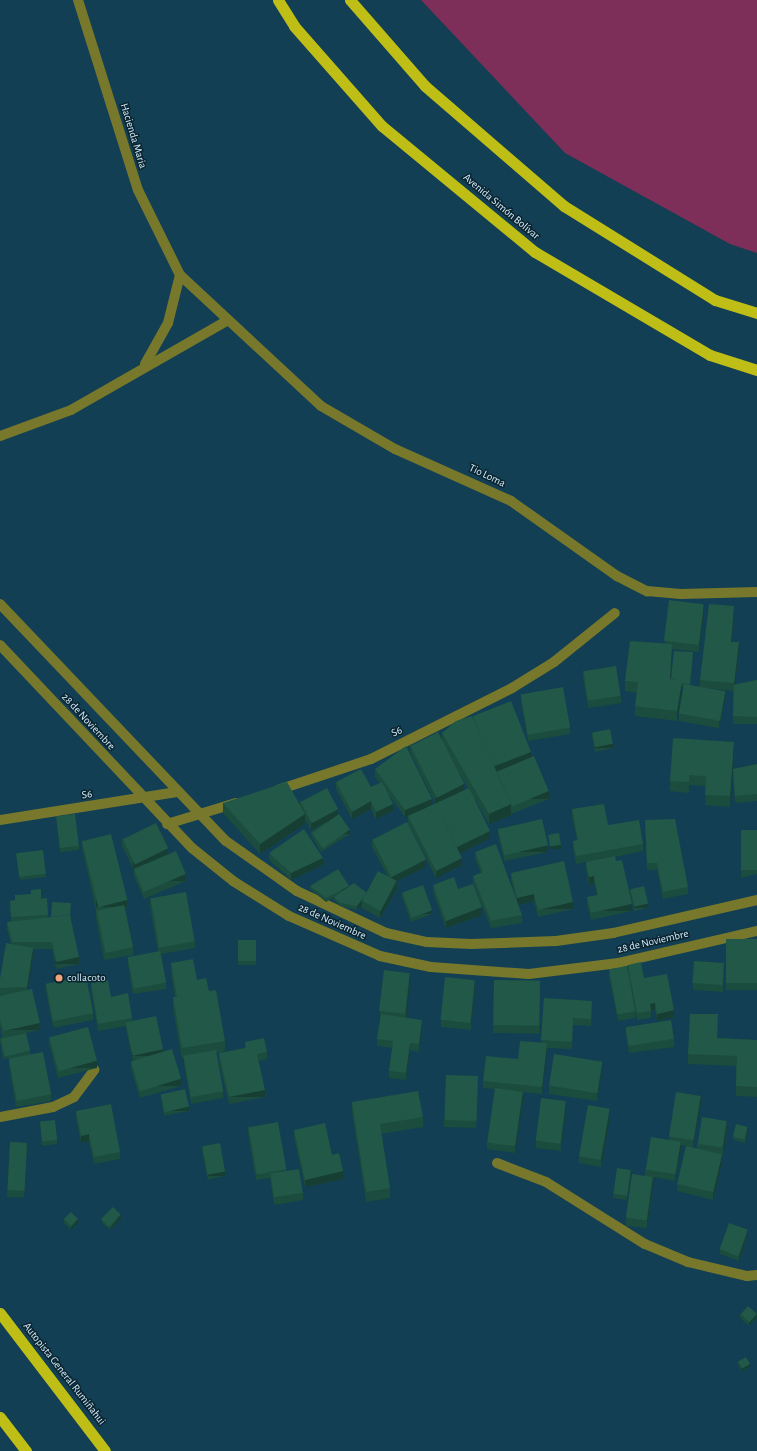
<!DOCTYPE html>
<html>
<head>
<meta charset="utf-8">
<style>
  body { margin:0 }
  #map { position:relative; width:757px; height:1451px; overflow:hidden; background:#123f53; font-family:"Alegreya Sans",sans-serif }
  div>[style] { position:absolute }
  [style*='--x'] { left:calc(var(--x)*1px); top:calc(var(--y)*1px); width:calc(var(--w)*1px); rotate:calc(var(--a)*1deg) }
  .green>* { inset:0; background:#7e2f59 }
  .service>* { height:10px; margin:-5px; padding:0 5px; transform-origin:5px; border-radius:5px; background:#77782b }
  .minor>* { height:10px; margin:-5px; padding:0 5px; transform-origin:5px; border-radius:5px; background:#77782b }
  .trunk>* { height:11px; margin:-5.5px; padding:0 5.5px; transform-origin:5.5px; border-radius:5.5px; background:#bebe16 }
  .wall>* { inset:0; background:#1c4c3d; transform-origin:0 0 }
  .shaded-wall>* { inset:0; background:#173e32; transform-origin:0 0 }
  .building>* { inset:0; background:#215847; transform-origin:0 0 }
  .dots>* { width:11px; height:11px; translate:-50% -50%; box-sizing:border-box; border:2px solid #0c242f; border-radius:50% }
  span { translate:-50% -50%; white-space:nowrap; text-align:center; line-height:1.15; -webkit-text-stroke:3px #0c242f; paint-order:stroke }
  .street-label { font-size:11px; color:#d2effe }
  .poi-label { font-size:11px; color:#d2effe }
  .left { translate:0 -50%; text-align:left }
</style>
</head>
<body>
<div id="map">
  <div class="green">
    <div style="clip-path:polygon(421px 0,757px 0,757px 253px,730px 244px,565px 153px)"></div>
  </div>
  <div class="service">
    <div style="--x:0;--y:1117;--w:54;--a:-10.7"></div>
    <div style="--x:53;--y:1107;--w:23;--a:-25"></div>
    <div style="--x:74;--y:1097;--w:34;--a:-53"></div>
    <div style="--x:497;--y:1163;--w:53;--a:21.2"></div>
    <div style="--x:546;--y:1182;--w:117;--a:32.1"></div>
    <div style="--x:645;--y:1244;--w:47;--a:22.7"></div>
    <div style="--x:688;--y:1262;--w:61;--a:13.3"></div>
    <div style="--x:747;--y:1276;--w:10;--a:-6"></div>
  </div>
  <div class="minor">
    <div style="--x:78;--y:0;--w:199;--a:72.5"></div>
    <div style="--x:138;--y:190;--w:95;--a:63.7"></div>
    <div style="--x:180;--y:275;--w:192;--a:42.9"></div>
    <div style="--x:321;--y:406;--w:86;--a:30.2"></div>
    <div style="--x:395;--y:449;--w:127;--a:24.1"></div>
    <div style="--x:511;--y:501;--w:130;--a:35.3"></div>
    <div style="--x:617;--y:576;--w:34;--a:27"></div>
    <div style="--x:647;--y:591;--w:34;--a:5"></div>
    <div style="--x:681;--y:594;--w:76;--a:-1.5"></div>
    <div style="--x:145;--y:364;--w:47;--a:-60.7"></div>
    <div style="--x:168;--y:323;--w:49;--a:-76"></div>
    <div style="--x:0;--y:436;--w:76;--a:-20.1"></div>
    <div style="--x:71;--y:410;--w:181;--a:-29.8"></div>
    <div style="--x:0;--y:604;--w:327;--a:46.4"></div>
    <div style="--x:226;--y:841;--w:87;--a:35.2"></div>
    <div style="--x:297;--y:891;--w:98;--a:25.3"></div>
    <div style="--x:386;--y:933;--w:42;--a:12.4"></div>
    <div style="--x:427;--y:942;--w:44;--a:2.6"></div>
    <div style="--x:471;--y:944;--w:85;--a:-2"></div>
    <div style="--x:556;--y:941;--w:58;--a:-8"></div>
    <div style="--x:613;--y:933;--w:148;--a:-12.9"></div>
    <div style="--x:0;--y:645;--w:279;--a:46.6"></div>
    <div style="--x:192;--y:848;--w:53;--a:38.8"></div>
    <div style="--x:233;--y:881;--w:66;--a:32"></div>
    <div style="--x:289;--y:916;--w:99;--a:23.7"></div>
    <div style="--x:380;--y:956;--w:52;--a:12.2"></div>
    <div style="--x:431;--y:967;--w:98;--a:4.1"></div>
    <div style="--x:529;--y:974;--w:90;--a:-7"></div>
    <div style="--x:618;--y:963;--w:143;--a:-13"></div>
    <div style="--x:278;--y:790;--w:98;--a:-18.4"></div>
    <div style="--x:371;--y:759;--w:158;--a:-26.7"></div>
    <div style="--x:512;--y:688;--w:49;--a:-31.8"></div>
    <div style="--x:554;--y:662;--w:78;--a:-38.8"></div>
    <div style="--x:0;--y:820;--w:179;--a:-9"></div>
    <div style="--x:167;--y:824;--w:72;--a:-16.9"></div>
  </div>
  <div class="trunk">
    <div style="--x:278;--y:0;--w:31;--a:58"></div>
    <div style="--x:294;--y:26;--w:133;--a:48.7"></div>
    <div style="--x:382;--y:126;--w:198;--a:39.5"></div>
    <div style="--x:535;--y:252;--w:203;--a:30.5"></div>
    <div style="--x:710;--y:355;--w:49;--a:17.7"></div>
    <div style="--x:350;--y:0;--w:114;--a:48.9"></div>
    <div style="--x:425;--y:86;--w:184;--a:40.8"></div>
    <div style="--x:564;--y:206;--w:178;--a:31.9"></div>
    <div style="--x:715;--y:300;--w:44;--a:17.2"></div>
    <div style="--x:0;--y:1313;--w:173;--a:52.7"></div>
    <div style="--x:0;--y:1417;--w:43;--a:52.6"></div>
  </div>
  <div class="wall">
    <div style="clip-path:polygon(704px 611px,699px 652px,672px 649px,670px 679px,671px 679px,693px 656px,690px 685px,700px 687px,700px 680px,734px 614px,731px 642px,739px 650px,735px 684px,757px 680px,757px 724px,733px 724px,733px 691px,706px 688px,725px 698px,719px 728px,679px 721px,679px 714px,684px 687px,682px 687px,677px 721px,635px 716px,635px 706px,637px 693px,625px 691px,625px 681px,665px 643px,665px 641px)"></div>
    <div style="clip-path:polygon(583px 671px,621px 696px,621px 703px,588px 708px,583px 678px)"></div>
    <div style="clip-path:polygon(521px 694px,570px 727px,570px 734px,528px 741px,521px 702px)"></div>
    <div style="clip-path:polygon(evenodd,473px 716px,531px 757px,549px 799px,511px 814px,511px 812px,511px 815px,489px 824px,473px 796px,490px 838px,459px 854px,462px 865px,436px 878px,408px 823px,408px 816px,405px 817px,388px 794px,393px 811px,376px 819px,371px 809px,352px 819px,336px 789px,336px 782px,371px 787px,380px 783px,375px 777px,375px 769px,432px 805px,435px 803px,410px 752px,410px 745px,442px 740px,442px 733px,473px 719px,473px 716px,452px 761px,468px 788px,464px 790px,452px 761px)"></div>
    <div style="clip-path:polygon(592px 733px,613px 748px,595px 752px,592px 737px)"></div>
    <div style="clip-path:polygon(734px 753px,730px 807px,705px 805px,706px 786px,689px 785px,689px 793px,670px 791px,670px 781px)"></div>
    <div style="clip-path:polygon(757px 764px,757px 801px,735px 803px,733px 776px,733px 769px)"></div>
    <div style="clip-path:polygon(300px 801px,338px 815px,350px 834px,321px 852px,311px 836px,311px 832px,324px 823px,311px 830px,305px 819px,305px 824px,260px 854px,223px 813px,223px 803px,300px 804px)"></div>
    <div style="clip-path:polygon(572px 809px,608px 825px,643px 844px,643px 851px,615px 857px,632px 911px,591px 920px,587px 904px,587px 897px,597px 895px,594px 883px,589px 885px,586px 869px,586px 862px,592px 861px,576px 864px,573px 848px,573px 841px,577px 840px,572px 817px)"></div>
    <div style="clip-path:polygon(56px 817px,79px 846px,79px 850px,60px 852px)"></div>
    <div style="clip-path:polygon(645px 820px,688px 887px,688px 894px,663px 899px,657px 870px,647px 870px)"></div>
    <div style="clip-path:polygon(498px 828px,548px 852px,504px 861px,498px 835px)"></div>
    <div style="clip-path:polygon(757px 830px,757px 874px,741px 878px,741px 870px)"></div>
    <div style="clip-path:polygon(122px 838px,168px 854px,186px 881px,144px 899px,134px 876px,134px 870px,122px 846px)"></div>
    <div style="clip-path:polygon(82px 840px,127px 907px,125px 908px,133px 947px,133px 955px,104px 960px,96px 918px,96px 910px,82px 848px)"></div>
    <div style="clip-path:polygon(372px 840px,426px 867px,397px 881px,397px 889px,380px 918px,362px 908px,362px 904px,357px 910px,340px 906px,334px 900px,334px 897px,326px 902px,310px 889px,310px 886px,349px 887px,366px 892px,388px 877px,372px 847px)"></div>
    <div style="clip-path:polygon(475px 852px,515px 897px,511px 880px,511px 873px,573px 909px,538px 917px,534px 901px,518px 905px,522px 915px,522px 923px,491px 928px,473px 883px,473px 876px,481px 873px,475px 859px)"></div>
    <div style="clip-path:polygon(16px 853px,46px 874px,46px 877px,20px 880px)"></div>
    <div style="clip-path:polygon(269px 853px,323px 865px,291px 880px,269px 860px)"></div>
    <div style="clip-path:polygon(433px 885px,458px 889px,482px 915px,446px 928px,433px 892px)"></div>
    <div style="clip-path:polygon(630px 889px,648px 908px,634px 911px,630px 893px)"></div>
    <div style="clip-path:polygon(402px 893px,432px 914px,411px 922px,402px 897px)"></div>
    <div style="clip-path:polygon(47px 898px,48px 917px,70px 918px,79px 964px,56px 969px,52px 949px,33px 949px,33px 955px,27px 990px,40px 1030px,26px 1033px,30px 1051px,30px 1054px,51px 1094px,51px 1101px,16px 1107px,9px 1065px,9px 1058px,3px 1059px,0 1041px,0 1038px,2px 1037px,0 1027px,0 996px,6px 995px,0 995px,0 979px,11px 944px,7px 929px,7px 922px,11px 921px,10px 901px)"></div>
    <div style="clip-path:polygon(150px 898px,195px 941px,195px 948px,161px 954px,166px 982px,166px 989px,133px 994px,128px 964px,128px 957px,158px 952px,150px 906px)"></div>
    <div style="left:757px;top:939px;width:51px;height:31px;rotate:90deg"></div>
    <div style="left:238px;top:940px;width:18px;height:25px"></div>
    <div style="clip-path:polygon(171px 963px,197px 980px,209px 991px,225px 1041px,225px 1051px,216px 1053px,223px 1091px,223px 1098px,191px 1104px,184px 1064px,184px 1058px,182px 1059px,173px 1008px,173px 997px,175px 997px,171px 973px)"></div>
    <div style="clip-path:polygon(628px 965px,644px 978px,674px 1017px,657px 1021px,655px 1010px,651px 1011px,651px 1018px,637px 1020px,629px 979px,635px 1011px,635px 1018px,618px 1021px,609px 977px,609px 970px,628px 972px)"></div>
    <div style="clip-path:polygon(724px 970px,723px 992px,693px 990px,693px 983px)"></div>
    <div style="clip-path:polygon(410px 980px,406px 1017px,422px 1027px,419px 1052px,410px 1050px,406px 1080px,389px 1078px,389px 1071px,392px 1048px,377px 1046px,377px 1039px,380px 1018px,380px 1011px)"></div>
    <div style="left:494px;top:980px;width:46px;height:53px;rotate:1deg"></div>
    <div style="clip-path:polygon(91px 983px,111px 997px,132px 1018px,132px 1021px,163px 1052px,181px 1086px,140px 1098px,131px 1069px,131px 1061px,133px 1061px,126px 1030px,126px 1026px,98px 1031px,91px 990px)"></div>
    <div style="clip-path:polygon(46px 984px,93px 1013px,93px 1020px,53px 1028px,46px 991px)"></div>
    <div style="clip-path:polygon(475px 987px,471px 1030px,441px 1027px,441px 1020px)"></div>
    <div style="clip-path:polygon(544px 998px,592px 1008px,591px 1026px,573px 1025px,572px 1049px,547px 1048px,542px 1094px,523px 1092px,523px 1099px,515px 1153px,487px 1149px,487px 1142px,495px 1089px,483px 1088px,483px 1081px,518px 1059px,541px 1043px)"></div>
    <div style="clip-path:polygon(718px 1025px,717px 1038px,757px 1040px,757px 1097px,736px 1096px,736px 1066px,688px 1064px,688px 1054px)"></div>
    <div style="clip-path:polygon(626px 1027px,674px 1039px,674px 1047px,629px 1053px,626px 1034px)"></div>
    <div style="clip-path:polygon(49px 1037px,97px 1068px,58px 1078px,49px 1044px)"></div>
    <div style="clip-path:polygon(245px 1042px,267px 1052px,267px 1059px,258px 1061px,265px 1097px,229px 1104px,219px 1061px,219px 1053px,245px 1048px)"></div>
    <div style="clip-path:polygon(602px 1069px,597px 1101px,549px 1094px,549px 1086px)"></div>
    <div style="clip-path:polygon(478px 1084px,476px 1128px,444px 1127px,444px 1120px)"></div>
    <div style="clip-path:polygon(161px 1094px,189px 1111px,164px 1116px,161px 1098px)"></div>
    <div style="clip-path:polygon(352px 1102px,423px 1117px,423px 1127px,381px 1134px,390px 1188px,390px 1198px,366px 1202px,352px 1112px)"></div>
    <div style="clip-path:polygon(701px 1103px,693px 1147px,687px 1146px,697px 1149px,697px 1144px,727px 1128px,723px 1155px,722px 1155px,722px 1161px,713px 1200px,677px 1191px,677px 1184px,686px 1146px,681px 1145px,681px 1150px,675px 1181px,653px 1177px,653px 1184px,647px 1228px,626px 1226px,626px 1218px,645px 1176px,645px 1169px,669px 1140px,669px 1136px)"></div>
    <div style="clip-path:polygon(566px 1108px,561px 1151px,536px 1148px,536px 1141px)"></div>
    <div style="clip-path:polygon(76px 1111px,120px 1152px,120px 1159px,94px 1164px,89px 1141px,81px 1143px,76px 1118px)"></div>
    <div style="clip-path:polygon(610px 1116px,601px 1167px,579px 1163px,579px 1156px)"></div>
    <div style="clip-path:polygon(40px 1122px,57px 1140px,57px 1144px,42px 1146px)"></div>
    <div style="clip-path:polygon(248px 1126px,286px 1169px,286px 1171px,303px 1193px,303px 1200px,274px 1205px,270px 1178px,256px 1180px,248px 1133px)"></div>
    <div style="clip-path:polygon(294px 1130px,332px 1155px,343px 1179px,305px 1187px,294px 1137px)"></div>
    <div style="clip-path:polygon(748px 1131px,745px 1143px,733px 1140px,733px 1137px)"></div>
    <div style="left:10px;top:1142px;width:17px;height:55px;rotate:3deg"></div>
    <div style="clip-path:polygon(202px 1147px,225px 1176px,208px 1180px,202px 1150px)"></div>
    <div style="clip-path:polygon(631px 1174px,627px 1200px,613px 1198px,613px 1194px)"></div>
    <div style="clip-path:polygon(121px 1218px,111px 1230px,102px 1223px,102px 1220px)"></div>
    <div style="clip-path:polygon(64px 1219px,78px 1223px,71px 1230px,64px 1223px)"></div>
    <div style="clip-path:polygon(748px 1234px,739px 1261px,720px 1254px,720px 1250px)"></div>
    <div style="clip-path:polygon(740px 1314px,757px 1317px,749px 1326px,740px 1318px)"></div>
    <div style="clip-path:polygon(738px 1361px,750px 1367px,741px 1371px,738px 1364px)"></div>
  </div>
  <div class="shaded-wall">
    <div style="clip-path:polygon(704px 604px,704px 611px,699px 652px,699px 645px)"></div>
    <div style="clip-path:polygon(734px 606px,734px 614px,731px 649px,731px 642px)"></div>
    <div style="clip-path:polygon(739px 642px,739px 650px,734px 691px,734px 683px)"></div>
    <div style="clip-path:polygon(672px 644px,672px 654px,670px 690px,670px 679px)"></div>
    <div style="clip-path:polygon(682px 681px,682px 691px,677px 721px,677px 711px)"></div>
    <div style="clip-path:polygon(725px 691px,725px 698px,719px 728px,719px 720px)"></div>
    <div style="clip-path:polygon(734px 742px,734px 753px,730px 807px,730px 796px)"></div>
    <div style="left:613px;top:744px;width:4px;height:18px;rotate:90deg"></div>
    <div style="clip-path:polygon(531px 752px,531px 759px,497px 771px,497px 772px,493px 774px,493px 767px)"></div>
    <div style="clip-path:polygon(464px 784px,464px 791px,435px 805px,435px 798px)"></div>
    <div style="left:549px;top:791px;width:8px;height:41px;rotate:90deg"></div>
    <div style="clip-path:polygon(432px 799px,432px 806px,405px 817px,405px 810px)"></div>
    <div style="clip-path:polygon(371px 801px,371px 809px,352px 819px,352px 812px)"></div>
    <div style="clip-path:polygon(393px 804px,393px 811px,376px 819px,376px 812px)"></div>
    <div style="clip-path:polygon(511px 804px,511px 815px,489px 824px,489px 814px)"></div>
    <div style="clip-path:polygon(338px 809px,338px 816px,311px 830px,311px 823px)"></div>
    <div style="clip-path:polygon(305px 814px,305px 824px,260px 854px,260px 844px)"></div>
    <div style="left:350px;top:830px;width:4px;height:34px;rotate:90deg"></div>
    <div style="clip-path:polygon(490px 831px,490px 838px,457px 855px,457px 847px)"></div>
    <div style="left:548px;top:845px;width:7px;height:45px;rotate:90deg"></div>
    <div style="left:561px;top:845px;width:4px;height:11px;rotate:90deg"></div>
    <div style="clip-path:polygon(168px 848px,168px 855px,134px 869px,133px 871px,133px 863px)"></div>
    <div style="clip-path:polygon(323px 858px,323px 865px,291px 880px,291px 873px)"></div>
    <div style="clip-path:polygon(462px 858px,462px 865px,436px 878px,436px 871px)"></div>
    <div style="clip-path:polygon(426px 859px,426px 867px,391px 884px,391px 877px)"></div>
    <div style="left:186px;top:874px;width:7px;height:46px;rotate:90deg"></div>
    <div style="clip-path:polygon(594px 876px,594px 883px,589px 885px,589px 877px)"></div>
    <div style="clip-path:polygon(397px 881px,397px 889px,380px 918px,380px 911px)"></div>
    <div style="left:349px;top:886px;width:4px;height:26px;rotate:90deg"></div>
    <div style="clip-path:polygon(367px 893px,362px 901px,362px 904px,357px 910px,357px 906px)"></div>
    <div style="clip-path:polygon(534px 894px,534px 901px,517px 905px,517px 898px)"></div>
    <div style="left:127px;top:900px;width:7px;height:31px;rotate:90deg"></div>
    <div style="left:573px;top:902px;width:7px;height:36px;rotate:90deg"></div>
    <div style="left:632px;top:904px;width:7px;height:42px;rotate:90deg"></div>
    <div style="left:648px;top:904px;width:4px;height:14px;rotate:90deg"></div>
    <div style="clip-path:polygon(482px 907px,482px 915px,446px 928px,446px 921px)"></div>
    <div style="left:432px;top:910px;width:4px;height:22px;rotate:90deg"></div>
    <div style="clip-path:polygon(33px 948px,33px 955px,27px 994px,27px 987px)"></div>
    <div style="left:79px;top:957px;width:7px;height:24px;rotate:90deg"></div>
    <div style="clip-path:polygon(410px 973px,410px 980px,406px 1021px,406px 1014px)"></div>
    <div style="clip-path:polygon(475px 980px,475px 987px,471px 1030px,471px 1023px)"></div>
    <div style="clip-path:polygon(655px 1003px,655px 1010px,651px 1011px,650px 1004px)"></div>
    <div style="clip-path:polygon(674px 1010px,674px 1017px,657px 1021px,657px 1014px)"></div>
    <div style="clip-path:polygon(422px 1020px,422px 1027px,419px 1052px,419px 1044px)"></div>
    <div style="left:40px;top:1023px;width:7px;height:38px;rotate:90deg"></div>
    <div style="clip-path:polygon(410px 1043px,410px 1050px,406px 1080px,406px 1073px)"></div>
    <div style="clip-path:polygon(547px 1043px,547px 1050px,542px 1094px,542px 1087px)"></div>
    <div style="left:163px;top:1049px;width:7px;height:31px;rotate:90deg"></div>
    <div style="left:97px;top:1061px;width:7px;height:40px;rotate:90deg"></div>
    <div style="clip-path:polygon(602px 1062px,602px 1069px,597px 1101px,597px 1094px)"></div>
    <div style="left:181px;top:1079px;width:7px;height:43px;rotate:90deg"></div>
    <div style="left:265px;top:1090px;width:7px;height:37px;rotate:90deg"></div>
    <div style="clip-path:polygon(523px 1092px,523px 1099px,515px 1153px,515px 1145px)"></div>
    <div style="clip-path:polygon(701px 1096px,701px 1103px,693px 1147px,693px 1140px)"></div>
    <div style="clip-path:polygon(566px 1101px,566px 1108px,561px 1151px,561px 1144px)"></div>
    <div style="left:189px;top:1107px;width:4px;height:25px;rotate:90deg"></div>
    <div style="clip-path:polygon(610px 1109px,610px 1116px,601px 1167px,601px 1160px)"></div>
    <div style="clip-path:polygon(727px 1121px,727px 1128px,723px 1155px,723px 1148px)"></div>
    <div style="clip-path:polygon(748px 1127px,748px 1131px,745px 1143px,745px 1139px)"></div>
    <div style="clip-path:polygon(89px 1134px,89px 1141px,81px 1143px,81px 1136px)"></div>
    <div style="clip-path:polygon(681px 1142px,681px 1150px,675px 1181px,675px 1174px)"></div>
    <div style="clip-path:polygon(722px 1154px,722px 1161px,713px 1200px,713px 1193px)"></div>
    <div style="clip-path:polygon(631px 1170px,631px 1174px,627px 1200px,627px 1196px)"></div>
    <div style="clip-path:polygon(343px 1171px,343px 1179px,305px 1187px,305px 1180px)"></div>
    <div style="left:225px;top:1172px;width:4px;height:17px;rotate:90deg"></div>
    <div style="clip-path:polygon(653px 1177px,653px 1184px,647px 1228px,647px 1221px)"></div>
    <div style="clip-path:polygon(121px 1215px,121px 1218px,111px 1230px,111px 1227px)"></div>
    <div style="clip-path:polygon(78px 1219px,78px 1223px,71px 1230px,71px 1227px)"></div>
    <div style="clip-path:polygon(748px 1230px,748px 1234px,739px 1261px,739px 1257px)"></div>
    <div style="clip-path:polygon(757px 1314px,757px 1317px,749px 1326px,749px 1322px)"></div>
    <div style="clip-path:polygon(750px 1364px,750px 1367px,741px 1371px,741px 1368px)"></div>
  </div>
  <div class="building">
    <div style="left:669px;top:600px;width:35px;height:41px;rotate:7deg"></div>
    <div style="clip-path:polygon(709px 604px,734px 606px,731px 642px,739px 642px,734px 683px,700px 680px)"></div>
    <div style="clip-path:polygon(630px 641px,672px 644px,670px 679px,682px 681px,677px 711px,635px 706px,638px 682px,625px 681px)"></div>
    <div style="clip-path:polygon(674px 651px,693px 652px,690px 684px,682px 683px,682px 681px,671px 679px)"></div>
    <div style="left:616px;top:666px;width:30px;height:33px;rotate:81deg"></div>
    <div style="clip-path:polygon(757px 680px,757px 717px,733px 716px,734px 685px)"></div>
    <div style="left:684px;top:684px;width:42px;height:30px;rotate:10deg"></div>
    <div style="left:563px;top:687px;width:41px;height:43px;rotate:80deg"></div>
    <div style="clip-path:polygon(511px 701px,531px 752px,494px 766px,484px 744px,473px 716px)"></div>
    <div style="clip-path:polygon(472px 716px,511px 804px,489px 814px,442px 733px,456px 721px)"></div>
    <div style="left:610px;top:729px;width:15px;height:18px;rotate:79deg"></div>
    <div style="left:438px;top:732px;width:58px;height:31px;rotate:63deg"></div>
    <div style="clip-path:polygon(673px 738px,734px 742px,730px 796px,705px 795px,706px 776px,689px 775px,689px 782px,670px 781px)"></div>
    <div style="clip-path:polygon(406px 746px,432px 799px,405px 810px,375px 769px)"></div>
    <div style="left:534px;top:756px;width:38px;height:40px;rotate:67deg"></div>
    <div style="clip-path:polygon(757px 764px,757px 794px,735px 796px,733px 769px)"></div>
    <div style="clip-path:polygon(361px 769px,371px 787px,382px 782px,393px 804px,376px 812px,371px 801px,352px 812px,336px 782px)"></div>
    <div style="clip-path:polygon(287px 782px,305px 814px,260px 844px,223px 803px)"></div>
    <div style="left:327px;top:788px;width:24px;height:30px;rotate:62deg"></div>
    <div style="clip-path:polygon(469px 788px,490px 831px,457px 847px,438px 809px,462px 858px,436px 871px,408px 816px)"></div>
    <div style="clip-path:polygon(604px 804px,608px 825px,639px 820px,643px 844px,576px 856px,573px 841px,578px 840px,572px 809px)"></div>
    <div style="left:75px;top:814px;width:32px;height:19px;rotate:83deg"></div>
    <div style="left:339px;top:814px;width:19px;height:33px;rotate:55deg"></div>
    <div style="left:542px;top:819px;width:27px;height:45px;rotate:77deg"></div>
    <div style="clip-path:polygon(675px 819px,688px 887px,663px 892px,657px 863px,647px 863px,645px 820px)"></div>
    <div style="left:407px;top:822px;width:42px;height:39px;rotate:63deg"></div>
    <div style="left:156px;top:823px;width:28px;height:37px;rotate:64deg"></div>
    <div style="clip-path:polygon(304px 829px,323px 858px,291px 873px,269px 853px)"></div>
    <div style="left:741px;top:830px;width:16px;height:40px"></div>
    <div style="left:559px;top:833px;width:12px;height:11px;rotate:81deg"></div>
    <div style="left:111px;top:834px;width:68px;height:30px;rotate:76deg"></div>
    <div style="clip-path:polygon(496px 844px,522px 915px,491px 921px,473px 876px,483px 872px,475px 852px)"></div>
    <div style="left:43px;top:850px;width:24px;height:27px;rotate:83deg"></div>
    <div style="left:176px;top:851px;width:25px;height:46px;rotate:67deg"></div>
    <div style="clip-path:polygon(615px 856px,616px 861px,622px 860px,632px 904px,591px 913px,587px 897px,598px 895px,594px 876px,589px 877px,586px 862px)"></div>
    <div style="clip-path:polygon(564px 861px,573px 902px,538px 910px,534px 894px,517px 898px,511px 873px)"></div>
    <div style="clip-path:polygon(338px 869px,349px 886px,326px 898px,310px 886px)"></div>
    <div style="left:378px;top:871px;width:21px;height:34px;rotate:28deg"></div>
    <div style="clip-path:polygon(454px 877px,458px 889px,473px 884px,482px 907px,446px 921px,433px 885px)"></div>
    <div style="clip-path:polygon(354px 883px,367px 893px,357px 906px,340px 903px,334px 897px)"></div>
    <div style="left:423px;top:885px;width:27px;height:22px;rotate:70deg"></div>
    <div style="left:644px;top:886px;width:18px;height:14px;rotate:77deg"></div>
    <div style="clip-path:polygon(41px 889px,41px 899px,47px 898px,48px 915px,11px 917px,10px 901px,15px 900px,15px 895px,31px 894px,31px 890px)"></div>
    <div style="left:186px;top:892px;width:50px;height:36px;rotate:80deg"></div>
    <div style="clip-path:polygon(52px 902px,71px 903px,70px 918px,70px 915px,51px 917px)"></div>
    <div style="left:124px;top:905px;width:43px;height:28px;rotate:78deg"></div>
    <div style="clip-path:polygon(70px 915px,79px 957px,56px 962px,52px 942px,12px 942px,7px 922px)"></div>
    <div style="left:757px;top:939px;width:44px;height:31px;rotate:90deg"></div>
    <div style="left:238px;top:940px;width:18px;height:21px"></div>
    <div style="clip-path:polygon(6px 943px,33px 948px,27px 987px,0 988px,0 979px)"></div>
    <div style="left:160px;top:951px;width:32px;height:33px;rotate:79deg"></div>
    <div style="clip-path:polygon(193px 959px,197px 980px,206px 978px,209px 991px,216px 990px,225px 1041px,182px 1048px,173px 997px,177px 997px,171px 963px)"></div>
    <div style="left:694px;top:961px;width:30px;height:22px;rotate:4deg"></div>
    <div style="clip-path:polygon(641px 962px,644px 978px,667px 974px,674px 1010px,657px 1014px,655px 1003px,650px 1004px,651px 1011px,637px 1013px,628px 965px)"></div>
    <div style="left:627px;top:966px;width:46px;height:18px;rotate:80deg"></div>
    <div style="left:384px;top:970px;width:26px;height:41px;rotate:7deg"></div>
    <div style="left:86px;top:976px;width:38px;height:41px;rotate:79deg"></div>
    <div style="left:445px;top:977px;width:30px;height:43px;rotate:6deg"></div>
    <div style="clip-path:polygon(108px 980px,111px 997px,128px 993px,132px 1018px,98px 1024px,91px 983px)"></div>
    <div style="left:494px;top:980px;width:46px;height:45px;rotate:1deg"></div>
    <div style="clip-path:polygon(32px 989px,40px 1023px,3px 1031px,0 1019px,0 996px)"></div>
    <div style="clip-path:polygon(544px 998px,592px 1001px,591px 1019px,573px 1018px,572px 1042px,541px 1040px)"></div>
    <div style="clip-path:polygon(381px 1014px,422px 1020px,419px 1044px,410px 1043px,406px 1073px,389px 1071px,393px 1041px,377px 1039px)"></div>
    <div style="clip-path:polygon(690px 1014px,718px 1014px,717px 1038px,757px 1040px,757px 1087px,736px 1086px,737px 1056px,688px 1054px)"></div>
    <div style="left:156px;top:1016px;width:34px;height:31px;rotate:78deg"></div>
    <div style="left:671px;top:1020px;width:19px;height:46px;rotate:81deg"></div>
    <div style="left:88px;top:1027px;width:35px;height:40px;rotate:75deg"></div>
    <div style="left:26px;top:1033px;width:18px;height:26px;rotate:77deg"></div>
    <div style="clip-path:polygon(264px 1038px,267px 1052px,257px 1054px,265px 1090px,229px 1097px,219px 1053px,246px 1048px,245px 1042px)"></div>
    <div style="clip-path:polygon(520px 1041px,547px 1043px,542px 1087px,483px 1081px,486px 1056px,518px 1059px)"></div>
    <div style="left:172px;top:1049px;width:31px;height:43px;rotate:73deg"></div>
    <div style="left:216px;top:1050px;width:42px;height:33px;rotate:80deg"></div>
    <div style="left:43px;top:1052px;width:43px;height:35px;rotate:79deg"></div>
    <div style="left:554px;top:1054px;width:49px;height:32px;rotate:9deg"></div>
    <div style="left:446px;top:1075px;width:32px;height:45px;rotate:2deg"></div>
    <div style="left:495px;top:1088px;width:28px;height:55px;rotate:8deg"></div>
    <div style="left:185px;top:1089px;width:18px;height:25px;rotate:77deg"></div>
    <div style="clip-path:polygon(418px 1091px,423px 1117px,380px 1124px,390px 1188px,366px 1192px,352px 1102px)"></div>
    <div style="left:676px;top:1092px;width:25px;height:45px;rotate:9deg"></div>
    <div style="left:541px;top:1098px;width:25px;height:43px;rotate:7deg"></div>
    <div style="clip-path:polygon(111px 1104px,120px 1152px,94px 1157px,89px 1134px,81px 1136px,76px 1111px)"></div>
    <div style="left:588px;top:1105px;width:22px;height:52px;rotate:10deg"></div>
    <div style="left:702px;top:1117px;width:25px;height:27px;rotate:9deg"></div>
    <div style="left:55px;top:1120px;width:20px;height:15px;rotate:84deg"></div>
    <div style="left:278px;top:1122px;width:48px;height:30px;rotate:80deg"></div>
    <div style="clip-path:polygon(325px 1123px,332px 1155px,339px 1153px,343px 1171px,305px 1180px,294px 1130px)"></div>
    <div style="left:736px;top:1124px;width:12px;height:13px;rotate:14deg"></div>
    <div style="left:651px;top:1137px;width:30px;height:33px;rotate:9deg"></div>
    <div style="left:10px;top:1142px;width:17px;height:48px;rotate:3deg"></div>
    <div style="left:220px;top:1143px;width:29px;height:18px;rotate:80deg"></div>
    <div style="left:686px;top:1146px;width:37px;height:39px;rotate:13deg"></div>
    <div style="left:617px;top:1168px;width:14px;height:26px;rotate:8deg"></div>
    <div style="left:299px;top:1169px;width:24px;height:29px;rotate:81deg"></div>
    <div style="left:632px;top:1174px;width:21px;height:44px;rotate:8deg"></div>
    <div style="left:113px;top:1207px;width:11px;height:17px;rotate:45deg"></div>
    <div style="left:71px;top:1212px;width:10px;height:10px;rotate:45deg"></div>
    <div style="left:729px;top:1223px;width:20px;height:28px;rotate:20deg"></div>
    <div style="left:748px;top:1306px;width:12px;height:11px;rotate:42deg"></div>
    <div style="left:746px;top:1357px;width:8px;height:9px;rotate:60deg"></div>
  </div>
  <div class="dots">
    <div style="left:59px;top:978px;background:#efa378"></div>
  </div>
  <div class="street-label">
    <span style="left:133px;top:136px;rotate:73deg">Hacienda Maria</span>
    <span style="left:501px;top:207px;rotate:40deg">Avenida Simón Bolívar</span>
    <span style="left:487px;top:476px;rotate:26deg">Tio Loma</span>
    <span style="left:88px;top:722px;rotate:47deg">28 de Noviembre</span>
    <span style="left:397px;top:732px;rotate:-27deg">S6</span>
    <span style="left:87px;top:795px;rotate:-9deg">S6</span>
    <span style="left:332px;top:922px;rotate:24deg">28 de Noviembre</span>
    <span style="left:653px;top:942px;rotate:-13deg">28 de Noviembre</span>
    <span style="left:64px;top:1374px;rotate:52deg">Autopista General Rumiñahui</span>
  </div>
  <div class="poi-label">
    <span class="left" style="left:67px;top:978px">collacoto</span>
  </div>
</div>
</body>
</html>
